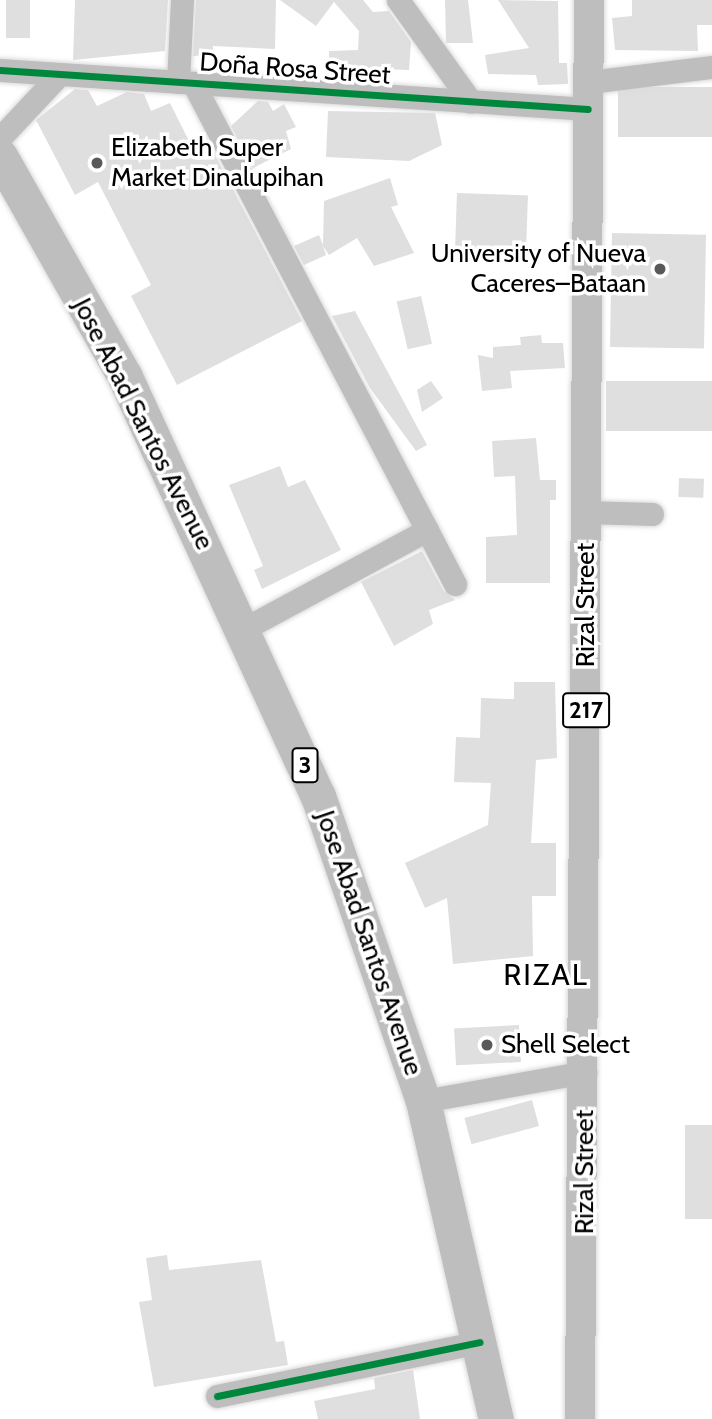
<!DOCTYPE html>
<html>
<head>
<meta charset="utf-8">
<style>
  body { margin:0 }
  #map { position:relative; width:712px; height:1419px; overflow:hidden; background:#fff; font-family:Cabin,sans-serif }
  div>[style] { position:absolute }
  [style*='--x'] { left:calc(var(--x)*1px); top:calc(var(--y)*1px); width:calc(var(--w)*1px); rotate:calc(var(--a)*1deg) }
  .building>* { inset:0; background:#dfdfdf; transform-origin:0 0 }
  .roads { filter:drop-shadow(0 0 2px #dbdbdb) drop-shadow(0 0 2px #dbdbdb) }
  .minor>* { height:23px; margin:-11.5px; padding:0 11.5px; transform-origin:11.5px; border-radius:11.5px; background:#bebebe }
  .major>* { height:30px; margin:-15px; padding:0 15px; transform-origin:15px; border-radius:15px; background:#bebebe }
  .highway>* { height:35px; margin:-17.5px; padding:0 17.5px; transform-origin:17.5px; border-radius:17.5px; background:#bebebe }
  .cycleway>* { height:7px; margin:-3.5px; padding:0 3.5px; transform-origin:3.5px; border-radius:3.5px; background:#00873e }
  .dots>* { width:19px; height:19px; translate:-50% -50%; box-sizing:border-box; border:4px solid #fff; border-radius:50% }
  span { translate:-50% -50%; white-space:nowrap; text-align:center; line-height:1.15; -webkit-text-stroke:7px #fff; paint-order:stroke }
  .shield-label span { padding:2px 5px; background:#fff; border:2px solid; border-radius:5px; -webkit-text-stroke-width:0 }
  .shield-label { font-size:24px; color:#000; font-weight:700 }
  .street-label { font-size:26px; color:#000 }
  .poi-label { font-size:26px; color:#000 }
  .left { translate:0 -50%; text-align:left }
  .right { translate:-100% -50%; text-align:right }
  .quarter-label { font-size:30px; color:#000; letter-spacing:2px }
</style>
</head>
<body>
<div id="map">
  <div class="building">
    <div style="left:6px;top:0;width:24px;height:38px"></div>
    <div style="clip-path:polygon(75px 0,168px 0,165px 51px,73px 60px)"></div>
    <div style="clip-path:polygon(196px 0,276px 0,275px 49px,213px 46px,213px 55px,193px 56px)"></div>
    <div style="clip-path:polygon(280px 0,363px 0,373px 12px,389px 11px,411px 42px,409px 70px,329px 67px,329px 51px,358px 50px,359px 31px,334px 2px,316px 26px)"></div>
    <div style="clip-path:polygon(445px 0,468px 0,473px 43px,446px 43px)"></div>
    <div style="clip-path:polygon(498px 0,558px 1px,559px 63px,567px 63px,568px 84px,538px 85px,536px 75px,488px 74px,485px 55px,529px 48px)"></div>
    <div style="clip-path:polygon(632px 0,712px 0,712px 25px,697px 25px,698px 51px,615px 50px,612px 18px,632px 16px)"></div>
    <div style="left:712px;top:87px;width:50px;height:94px;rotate:90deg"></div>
    <div style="clip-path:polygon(75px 89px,88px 90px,97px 106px,127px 92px,144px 94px,151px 111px,170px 103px,191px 145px,206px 138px,302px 321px,177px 385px,131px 296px,151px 285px,98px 182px,75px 195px,36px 120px)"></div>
    <div style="clip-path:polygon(258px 101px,268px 102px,273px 111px,284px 104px,296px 127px,286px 131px,291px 149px,253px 168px,231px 126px)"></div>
    <div style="clip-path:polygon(328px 111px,435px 113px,442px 145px,409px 161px,326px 157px)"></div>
    <div style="clip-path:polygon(390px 178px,398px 205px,391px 207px,414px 253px,374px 266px,357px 238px,329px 255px,323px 246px,326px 255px,304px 265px,294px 246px,319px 235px,323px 245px,324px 201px)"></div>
    <div style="left:457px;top:193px;width:71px;height:65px;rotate:2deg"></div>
    <div style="left:612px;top:233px;width:94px;height:114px;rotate:1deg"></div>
    <div style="left:421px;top:296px;width:49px;height:25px;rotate:77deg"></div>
    <div style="clip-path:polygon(355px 311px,427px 445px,416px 451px,370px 388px,332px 316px)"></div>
    <div style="clip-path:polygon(541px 335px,542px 343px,563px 343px,565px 368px,510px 371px,512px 388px,482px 391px,478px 355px,493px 358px,493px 347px,521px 345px,520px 337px)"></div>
    <div style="clip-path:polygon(431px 381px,443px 398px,422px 412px,417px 390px)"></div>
    <div style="left:712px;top:381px;width:50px;height:106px;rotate:90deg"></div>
    <div style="clip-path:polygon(536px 438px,540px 480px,556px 480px,556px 500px,550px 500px,550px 583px,486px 583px,486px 537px,517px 535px,515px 476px,494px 477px,492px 441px)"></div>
    <div style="clip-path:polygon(280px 466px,288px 487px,305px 480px,341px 550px,262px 589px,254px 570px,263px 566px,229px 485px)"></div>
    <div style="left:679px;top:478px;width:25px;height:19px;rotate:2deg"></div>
    <div style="clip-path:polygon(422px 551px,443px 590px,455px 600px,429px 610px,433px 624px,394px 646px,361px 582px)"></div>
    <div style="clip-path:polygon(514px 682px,555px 682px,557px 758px,536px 760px,531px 843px,556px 843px,556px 896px,532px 896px,533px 956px,453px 964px,447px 898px,425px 908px,405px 863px,488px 825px,491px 783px,454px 782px,456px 737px,480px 738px,481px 698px,514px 699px)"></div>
    <div style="left:519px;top:1025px;width:37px;height:65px;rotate:87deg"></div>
    <div style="left:532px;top:1100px;width:27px;height:70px;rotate:75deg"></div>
    <div style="left:712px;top:1125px;width:94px;height:27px;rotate:90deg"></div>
    <div style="clip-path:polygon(167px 1255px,169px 1270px,261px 1260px,276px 1342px,284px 1341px,288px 1365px,154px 1387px,139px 1302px,152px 1300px,146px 1258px)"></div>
    <div style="clip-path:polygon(413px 1370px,420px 1419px,318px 1419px,314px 1401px,375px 1389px,374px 1378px)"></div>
  </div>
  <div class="roads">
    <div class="minor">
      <div style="--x:398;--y:0;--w:125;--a:54.4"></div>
      <div style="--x:0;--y:70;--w:589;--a:3.79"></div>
      <div style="--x:178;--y:82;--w:82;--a:-87.2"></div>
      <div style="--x:589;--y:82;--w:124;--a:-7"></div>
      <div style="--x:193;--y:83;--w:505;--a:62.37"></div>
      <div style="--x:427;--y:530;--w:208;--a:151.6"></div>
      <div style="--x:0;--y:138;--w:85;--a:-46.9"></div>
      <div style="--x:586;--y:512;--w:66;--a:1.7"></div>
      <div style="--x:427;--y:530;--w:61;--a:62.6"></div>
      <div style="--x:423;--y:1101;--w:165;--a:-10.1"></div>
      <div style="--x:217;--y:1396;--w:268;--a:-11.6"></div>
    </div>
    <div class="major">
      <div style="--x:580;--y:1419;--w:1419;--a:-89.64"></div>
    </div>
    <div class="highway">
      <div style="--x:0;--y:156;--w:254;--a:60.5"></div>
      <div style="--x:125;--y:377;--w:461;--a:65.3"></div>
      <div style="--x:318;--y:796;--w:323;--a:71"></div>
      <div style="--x:423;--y:1101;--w:326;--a:77.1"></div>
    </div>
  </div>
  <div class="cycleway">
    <div style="--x:0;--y:70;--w:589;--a:3.79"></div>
    <div style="--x:217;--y:1396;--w:268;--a:-11.6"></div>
  </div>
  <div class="dots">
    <div style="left:97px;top:163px;background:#595959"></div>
    <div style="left:660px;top:269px;background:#595959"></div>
    <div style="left:487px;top:1045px;background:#595959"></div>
  </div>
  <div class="shield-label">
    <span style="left:586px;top:710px">217</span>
    <span style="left:305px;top:765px">3</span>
  </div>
  <div class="street-label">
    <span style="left:295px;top:69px;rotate:4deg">Doña Rosa Street</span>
    <span style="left:143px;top:424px;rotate:63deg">Jose Abad Santos Avenue</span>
    <span style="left:586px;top:605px;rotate:-90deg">Rizal Street</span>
    <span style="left:369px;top:943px;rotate:71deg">Jose Abad Santos Avenue</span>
    <span style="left:585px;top:1172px;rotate:-90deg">Rizal Street</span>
  </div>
  <div class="poi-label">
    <span class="left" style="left:111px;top:163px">Elizabeth Super<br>Market Dinalupihan</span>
    <span class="right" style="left:646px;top:269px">University of Nueva<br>Caceres–Bataan</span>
    <span class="left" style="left:501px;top:1045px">Shell Select</span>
  </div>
  <div class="quarter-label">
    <span style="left:546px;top:975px">RIZAL</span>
  </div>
</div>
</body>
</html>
